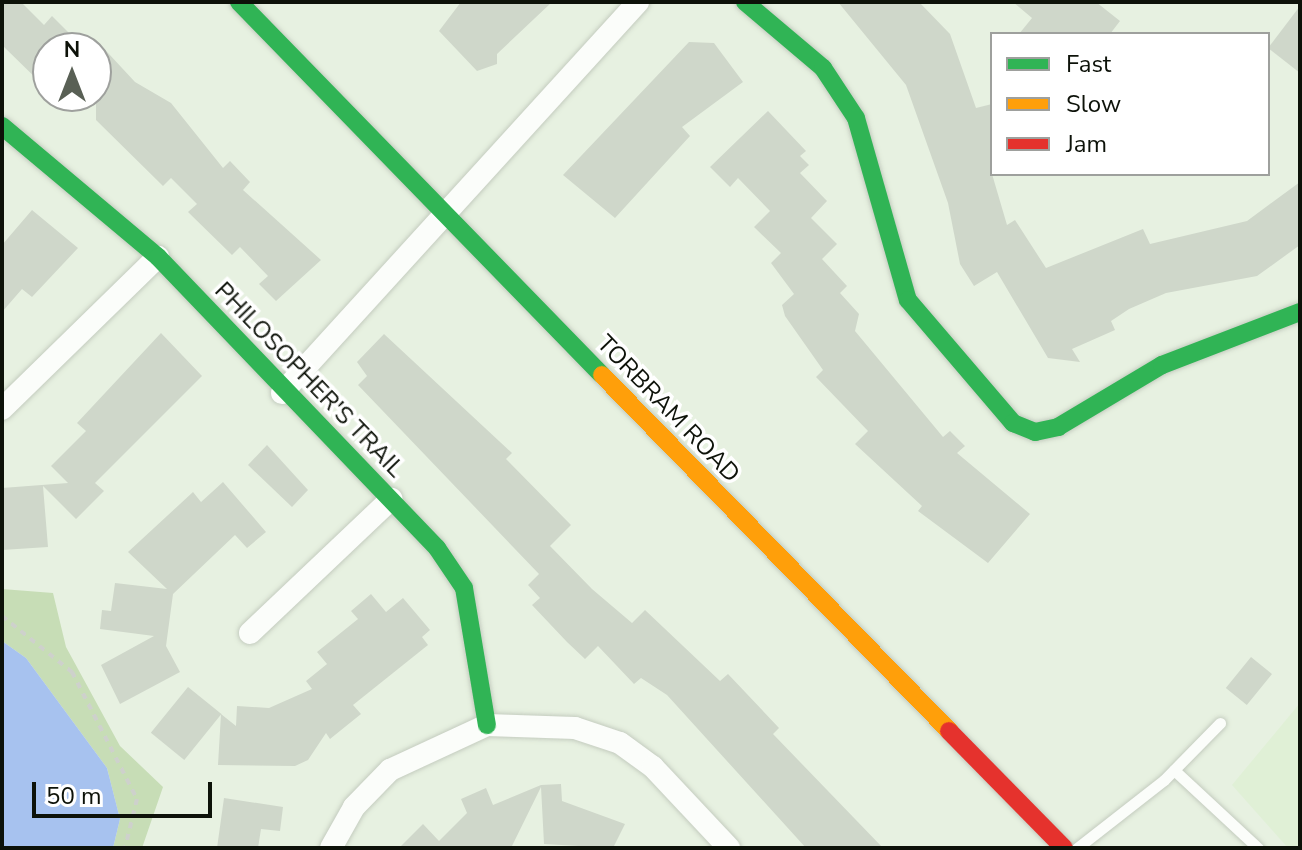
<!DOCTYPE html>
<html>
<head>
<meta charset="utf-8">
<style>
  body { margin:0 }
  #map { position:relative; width:1302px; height:850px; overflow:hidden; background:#e7f1e1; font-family:"Nunito Sans",sans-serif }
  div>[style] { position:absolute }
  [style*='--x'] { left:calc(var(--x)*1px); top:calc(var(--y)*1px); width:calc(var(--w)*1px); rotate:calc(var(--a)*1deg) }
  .built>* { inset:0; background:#e0f0d6 }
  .green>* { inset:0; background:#c7ddb6 }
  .water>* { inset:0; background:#a7c2ef }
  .building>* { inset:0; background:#cfd7ca; transform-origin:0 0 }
  .path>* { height:4px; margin-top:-2px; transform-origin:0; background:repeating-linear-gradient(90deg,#ced1cc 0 6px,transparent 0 12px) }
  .roads { filter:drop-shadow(0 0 2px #c4ccbf) drop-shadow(0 0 2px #c4ccbf) }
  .lane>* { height:11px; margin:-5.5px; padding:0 5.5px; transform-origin:5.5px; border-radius:5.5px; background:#fbfdfa }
  .street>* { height:22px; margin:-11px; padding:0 11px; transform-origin:11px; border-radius:11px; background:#fbfdfa }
  .fast>* { height:18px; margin:-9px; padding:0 9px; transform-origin:9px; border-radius:9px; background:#30b455 }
  .slow>* { height:18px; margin:-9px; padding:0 9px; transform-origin:9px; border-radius:9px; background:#ff9f0a }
  .jam>* { height:18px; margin:-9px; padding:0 9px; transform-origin:9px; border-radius:9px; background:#e5322d }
  span { translate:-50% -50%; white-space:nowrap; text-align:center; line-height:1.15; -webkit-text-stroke:7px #fff; paint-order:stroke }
  .street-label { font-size:24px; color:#0d1209 }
  .frame { position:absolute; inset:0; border:4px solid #0d1209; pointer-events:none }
  .legend { position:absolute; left:990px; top:32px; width:280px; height:144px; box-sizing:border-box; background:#fff; border:2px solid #9ea09d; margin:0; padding:10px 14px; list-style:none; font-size:24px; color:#0d1209 }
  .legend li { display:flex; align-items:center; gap:16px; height:40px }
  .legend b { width:40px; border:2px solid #9ea09d }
  .north { position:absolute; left:32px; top:32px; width:80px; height:80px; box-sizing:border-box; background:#fff; border:2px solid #9ea09d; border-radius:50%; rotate:0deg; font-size:22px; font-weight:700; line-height:32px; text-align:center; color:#0d1209 }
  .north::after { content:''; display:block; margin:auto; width:28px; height:36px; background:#596055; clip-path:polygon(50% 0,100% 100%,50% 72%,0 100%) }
  .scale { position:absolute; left:32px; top:782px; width:180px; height:36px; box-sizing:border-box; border:4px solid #0d1209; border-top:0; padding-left:10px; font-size:24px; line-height:28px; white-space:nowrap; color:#0d1209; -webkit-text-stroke:6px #fff; paint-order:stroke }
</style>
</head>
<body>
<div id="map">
  <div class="built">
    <div style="clip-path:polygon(1300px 703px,1300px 848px,1288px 848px,1232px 785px)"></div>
  </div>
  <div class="green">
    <div style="clip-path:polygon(2px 589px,53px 593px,66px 647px,120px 746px,163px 787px,142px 848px,113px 848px,120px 819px,107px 768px,26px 658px,2px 641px)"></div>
  </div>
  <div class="water">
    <div style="clip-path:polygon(2px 641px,26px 658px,107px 768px,120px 819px,113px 848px,2px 848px)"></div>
  </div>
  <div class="building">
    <div style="clip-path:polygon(2px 2px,21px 2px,44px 25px,52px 16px,84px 48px,48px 48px,48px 90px,2px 45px)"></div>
    <div style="clip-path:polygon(461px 2px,552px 2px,497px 54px,497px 64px,477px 71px,439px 31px)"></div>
    <div style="clip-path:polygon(838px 2px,919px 2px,950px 34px,976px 108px,992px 104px,992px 174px,1007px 225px,1015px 220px,1046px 268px,1143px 229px,1150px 244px,1247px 221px,1300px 182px,1300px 245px,1257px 276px,1166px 293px,1129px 309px,1111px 321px,1115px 330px,1072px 349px,1080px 362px,1048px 358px,997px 272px,974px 286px,960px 264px,948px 203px,906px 85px)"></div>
    <div style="clip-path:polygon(1013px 2px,1096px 2px,1120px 21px,1110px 34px,1019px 34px,1032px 18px)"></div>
    <div style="clip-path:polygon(1300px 6px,1300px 73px,1268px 48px)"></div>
    <div style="clip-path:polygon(96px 40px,135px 82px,171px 103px,223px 168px,230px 161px,250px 182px,243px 190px,321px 260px,276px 301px,259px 284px,268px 276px,240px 247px,232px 255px,188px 212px,197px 204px,171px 178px,163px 186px,96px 120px)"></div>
    <div style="clip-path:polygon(689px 42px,714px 43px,743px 82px,682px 127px,690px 136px,615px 218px,563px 175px)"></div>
    <div style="clip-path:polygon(768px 111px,806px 151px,800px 156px,809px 165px,800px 173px,827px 201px,811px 218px,837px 244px,822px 259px,847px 286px,840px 293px,859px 314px,855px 331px,943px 437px,950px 431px,965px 446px,957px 453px,1030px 514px,988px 563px,918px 511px,922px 506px,855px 444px,868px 431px,816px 377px,823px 370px,785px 316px,782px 305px,794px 294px,771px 263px,781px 253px,754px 227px,770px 211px,738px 178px,730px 187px,710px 167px)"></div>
    <div style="clip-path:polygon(32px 210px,78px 248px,32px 297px,22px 289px,2px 312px,2px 245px)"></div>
    <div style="clip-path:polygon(161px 333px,202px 376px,95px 483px,104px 491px,76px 519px,43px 486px,48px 547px,2px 550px,2px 488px,68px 483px,51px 466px,86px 431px,77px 423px)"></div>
    <div style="clip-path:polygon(384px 334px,512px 453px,506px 459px,571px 525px,550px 546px,592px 589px,632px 623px,645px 610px,720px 681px,728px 674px,779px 728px,773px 734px,883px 848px,806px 848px,667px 695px,641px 678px,634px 684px,598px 646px,585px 659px,567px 642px,532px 605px,540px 598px,528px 585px,539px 574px,358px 385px,367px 376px,357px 362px)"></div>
    <div style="clip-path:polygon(267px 445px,308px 490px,292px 507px,248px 465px)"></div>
    <div style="clip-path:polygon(223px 482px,266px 532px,247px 548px,235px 535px,173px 594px,166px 646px,180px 672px,120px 704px,101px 665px,154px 636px,100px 629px,102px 610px,111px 611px,115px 583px,167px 589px,128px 552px,193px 492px,201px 502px)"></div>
    <div style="clip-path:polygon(371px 594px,386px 612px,403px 598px,430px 630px,422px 637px,428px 645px,353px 705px,361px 714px,330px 739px,326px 733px,308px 760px,295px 766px,218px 765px,221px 714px,236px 726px,237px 706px,269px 708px,312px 689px,306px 681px,327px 664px,317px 652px,358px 619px,351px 611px)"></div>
    <div style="left:1251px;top:657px;width:27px;height:40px;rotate:39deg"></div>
    <div style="left:188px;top:687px;width:43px;height:59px;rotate:39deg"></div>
    <div style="clip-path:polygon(561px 784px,562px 801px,625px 824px,613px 848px,544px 844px,541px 787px,511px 848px,399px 848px,423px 824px,439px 841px,467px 813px,461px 799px,486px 788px,493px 805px,541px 785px)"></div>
    <div style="clip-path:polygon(224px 798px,283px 807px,280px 831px,261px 829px,258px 848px,217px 848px)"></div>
  </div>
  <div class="path">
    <div style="--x:2;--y:616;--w:90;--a:38.7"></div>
    <div style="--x:72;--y:672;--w:143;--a:62.9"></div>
    <div style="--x:137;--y:799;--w:50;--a:103.8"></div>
  </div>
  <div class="roads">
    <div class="lane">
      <div style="--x:1174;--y:770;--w:115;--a:42.9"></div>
      <div style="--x:1077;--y:848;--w:110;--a:-38"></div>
      <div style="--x:1164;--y:780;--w:80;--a:-45.5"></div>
    </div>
    <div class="street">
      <div style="--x:282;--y:393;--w:529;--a:-47.68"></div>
      <div style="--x:2;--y:409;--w:218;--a:-44.3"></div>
      <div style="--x:250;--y:633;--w:195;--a:-43.5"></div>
      <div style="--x:331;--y:848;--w:47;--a:-60.7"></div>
      <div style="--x:354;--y:807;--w:52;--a:-45.8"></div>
      <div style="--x:390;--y:770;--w:107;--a:-24.9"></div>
      <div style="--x:487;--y:725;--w:88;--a:2"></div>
      <div style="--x:575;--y:728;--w:47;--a:18.4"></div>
      <div style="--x:620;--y:743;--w:41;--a:36"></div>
      <div style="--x:653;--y:767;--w:111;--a:46.8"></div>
    </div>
    <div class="fast">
      <div style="--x:239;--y:2;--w:520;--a:45.78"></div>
      <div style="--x:745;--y:2;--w:102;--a:40.2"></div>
      <div style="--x:823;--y:68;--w:60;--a:56.6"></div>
      <div style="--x:856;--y:118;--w:189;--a:74.1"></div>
      <div style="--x:908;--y:300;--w:162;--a:49.5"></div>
      <div style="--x:1013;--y:423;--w:24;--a:22"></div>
      <div style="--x:1035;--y:432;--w:24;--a:-12"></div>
      <div style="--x:1058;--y:427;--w:121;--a:-30.8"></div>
      <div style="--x:1162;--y:365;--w:148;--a:-21"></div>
      <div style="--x:2;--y:126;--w:204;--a:40"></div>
      <div style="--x:158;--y:257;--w:403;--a:46.2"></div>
      <div style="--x:437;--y:548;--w:48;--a:56"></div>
      <div style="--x:464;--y:588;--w:139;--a:80.5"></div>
    </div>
    <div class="slow">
      <div style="--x:602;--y:375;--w:497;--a:45.7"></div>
    </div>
    <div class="jam">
      <div style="--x:949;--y:731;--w:164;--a:45.5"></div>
    </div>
  </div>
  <div class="street-label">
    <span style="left:309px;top:380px;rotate:46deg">PHILOSOPHER'S TRAIL</span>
    <span style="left:668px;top:409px;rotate:46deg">TORBRAM ROAD</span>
  </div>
  <div class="frame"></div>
  <ul class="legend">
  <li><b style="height:10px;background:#30b455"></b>Fast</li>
  <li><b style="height:10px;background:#ff9f0a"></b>Slow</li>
  <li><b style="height:10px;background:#e5322d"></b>Jam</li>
  </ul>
  <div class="north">N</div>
  <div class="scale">50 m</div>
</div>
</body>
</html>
